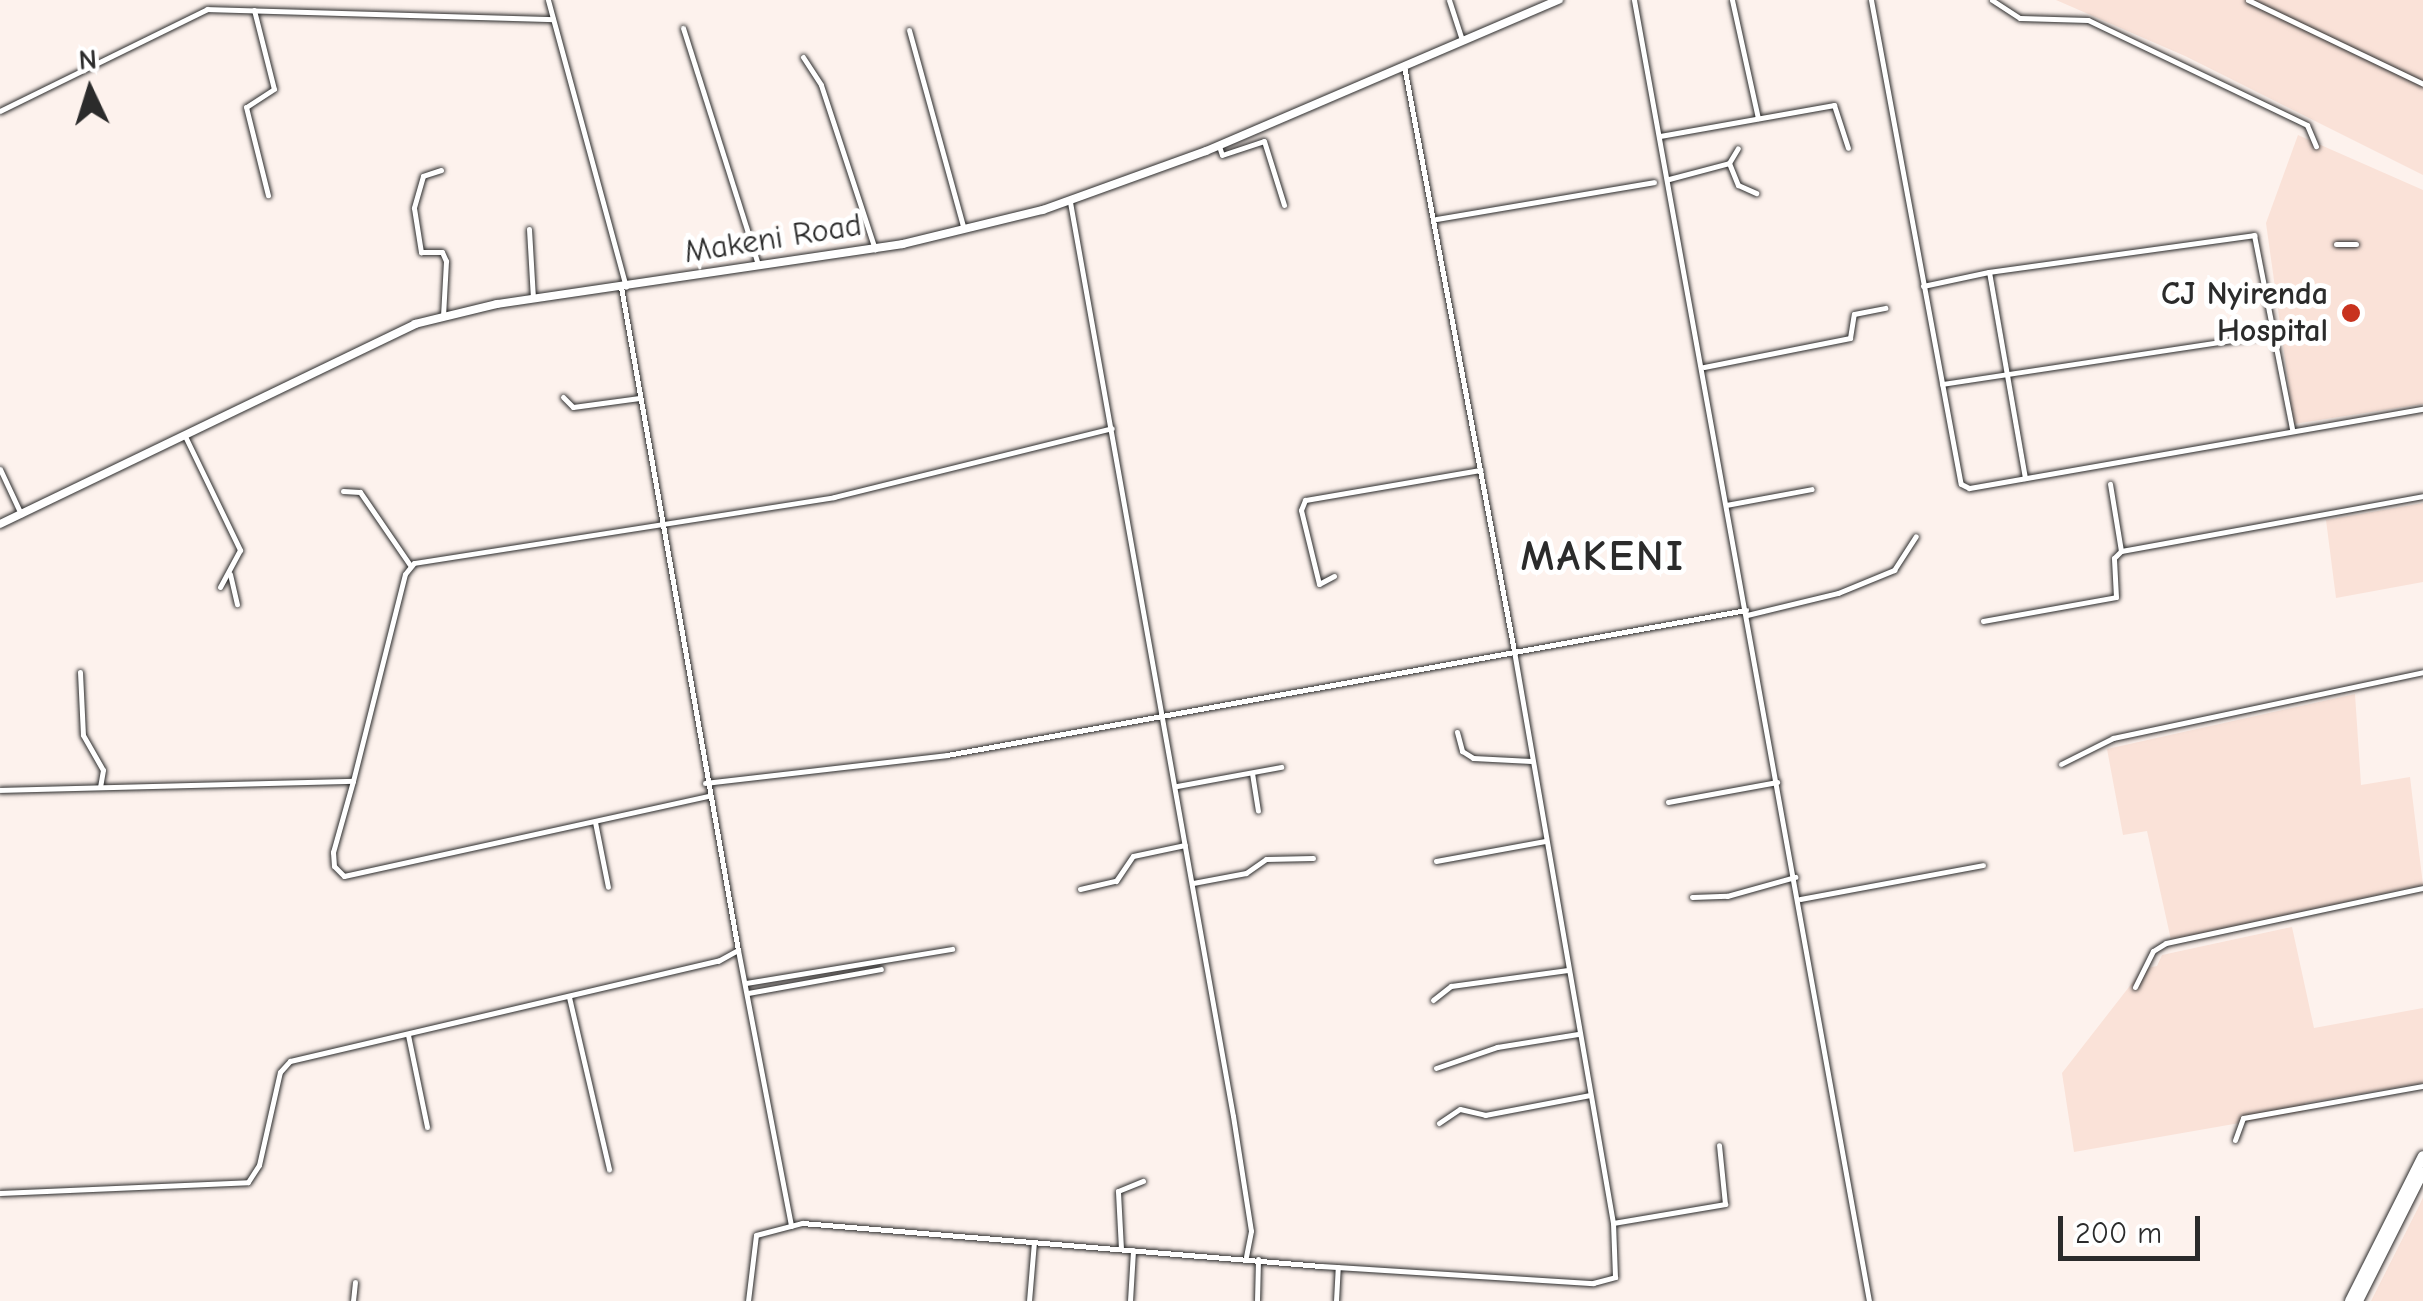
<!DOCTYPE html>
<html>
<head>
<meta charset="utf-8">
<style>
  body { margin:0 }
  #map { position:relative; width:2423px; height:1301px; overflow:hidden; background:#fdf2ed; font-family:"Comic Neue",sans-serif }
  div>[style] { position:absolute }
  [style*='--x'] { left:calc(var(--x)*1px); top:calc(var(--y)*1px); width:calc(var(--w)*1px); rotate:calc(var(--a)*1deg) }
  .built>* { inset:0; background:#fae2d8 }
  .roads { filter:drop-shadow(0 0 2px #2b2b2b) drop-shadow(0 0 2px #2b2b2b) }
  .minor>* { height:5px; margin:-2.5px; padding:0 2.5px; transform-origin:2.5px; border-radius:2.5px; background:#fff }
  .secondary>* { height:8px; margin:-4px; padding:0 4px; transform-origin:4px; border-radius:4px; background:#fff }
  .primary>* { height:10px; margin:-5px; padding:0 5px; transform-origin:5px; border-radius:5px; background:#fff }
  .dots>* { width:28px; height:28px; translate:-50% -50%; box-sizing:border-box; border:5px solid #fff; border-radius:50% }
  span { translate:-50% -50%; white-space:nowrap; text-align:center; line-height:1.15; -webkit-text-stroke:10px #fff; paint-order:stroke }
  .street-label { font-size:32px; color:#2b2b2b }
  .poi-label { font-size:32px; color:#2b2b2b; font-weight:700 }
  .right { translate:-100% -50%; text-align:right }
  .district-label { font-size:42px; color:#2b2b2b; font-weight:700; letter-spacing:2.5px }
  .north { position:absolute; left:40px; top:40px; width:100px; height:100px; -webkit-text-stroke:8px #fff; paint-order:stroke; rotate:356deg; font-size:28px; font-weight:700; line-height:40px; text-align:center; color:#2b2b2b }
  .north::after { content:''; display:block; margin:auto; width:35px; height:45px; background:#2b2b2b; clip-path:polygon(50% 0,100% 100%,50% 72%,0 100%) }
  .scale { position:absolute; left:2058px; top:1216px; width:142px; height:45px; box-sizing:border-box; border:5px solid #2b2b2b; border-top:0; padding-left:12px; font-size:30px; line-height:35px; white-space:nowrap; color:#2b2b2b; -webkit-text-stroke:8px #fff; paint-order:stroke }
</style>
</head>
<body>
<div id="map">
  <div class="built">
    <div style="clip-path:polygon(2056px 0,2423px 0,2423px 175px,2185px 56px)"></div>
    <div style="clip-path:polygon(2298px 135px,2423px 190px,2423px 404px,2294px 424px,2266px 223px)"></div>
    <div style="clip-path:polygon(2423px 503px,2423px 582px,2336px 598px,2326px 520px)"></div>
    <div style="clip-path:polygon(2355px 694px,2361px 785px,2410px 777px,2423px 885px,2171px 940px,2147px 831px,2123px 835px,2107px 749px)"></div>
    <div style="clip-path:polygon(2292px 927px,2314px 1028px,2423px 1008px,2423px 1083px,2305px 1103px,2303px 1112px,2074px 1152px,2062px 1073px,2143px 969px,2157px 966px,2162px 955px)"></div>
    <div style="clip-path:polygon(2423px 1197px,2423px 1301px,2371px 1301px,2420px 1204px)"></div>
  </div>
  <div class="roads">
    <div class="minor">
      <div style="--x:548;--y:0;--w:297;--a:74.8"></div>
      <div style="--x:1449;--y:0;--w:42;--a:72"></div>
      <div style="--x:1634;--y:0;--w:1322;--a:79.76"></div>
      <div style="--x:1732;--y:0;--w:121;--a:77.6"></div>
      <div style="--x:1871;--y:0;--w:492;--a:79.5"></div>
      <div style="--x:1961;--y:484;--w:9;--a:27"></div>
      <div style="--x:1969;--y:488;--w:461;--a:-9.9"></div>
      <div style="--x:1992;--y:0;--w:33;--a:33"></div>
      <div style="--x:2020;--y:18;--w:68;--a:1.7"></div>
      <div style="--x:2088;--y:20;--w:243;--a:25.6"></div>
      <div style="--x:2307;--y:125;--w:23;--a:67"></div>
      <div style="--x:2248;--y:0;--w:194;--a:25.6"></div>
      <div style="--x:254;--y:10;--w:81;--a:75.8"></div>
      <div style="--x:274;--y:89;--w:33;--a:147"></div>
      <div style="--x:246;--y:107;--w:91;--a:76"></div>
      <div style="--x:683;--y:28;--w:248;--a:72.4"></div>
      <div style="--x:909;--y:30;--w:206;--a:74.6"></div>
      <div style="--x:803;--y:57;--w:33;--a:57"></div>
      <div style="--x:821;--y:85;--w:173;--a:71.8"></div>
      <div style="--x:0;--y:111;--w:231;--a:-26.2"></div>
      <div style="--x:207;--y:9;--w:346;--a:1.7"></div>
      <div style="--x:1660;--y:136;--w:177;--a:-10.1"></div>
      <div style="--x:1834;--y:105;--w:45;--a:72"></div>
      <div style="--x:1219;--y:146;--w:9;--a:72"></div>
      <div style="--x:1222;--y:155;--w:44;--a:-18.4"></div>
      <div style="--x:1264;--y:141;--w:67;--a:72.6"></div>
      <div style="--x:1729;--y:163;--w:24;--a:68"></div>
      <div style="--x:1738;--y:185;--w:20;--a:24"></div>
      <div style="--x:441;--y:170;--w:19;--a:162"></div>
      <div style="--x:423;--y:176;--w:33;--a:106"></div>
      <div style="--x:414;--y:208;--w:45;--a:81"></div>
      <div style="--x:421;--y:252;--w:21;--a:0"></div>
      <div style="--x:442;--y:252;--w:10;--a:66"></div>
      <div style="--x:446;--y:261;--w:55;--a:93.1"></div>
      <div style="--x:1669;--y:179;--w:62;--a:-14.9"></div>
      <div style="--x:1729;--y:163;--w:17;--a:-59"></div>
      <div style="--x:1070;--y:202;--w:928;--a:79.89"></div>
      <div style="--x:1233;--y:1116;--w:116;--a:81.1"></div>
      <div style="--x:1251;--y:1231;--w:26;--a:101"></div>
      <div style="--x:1436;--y:219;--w:221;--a:-9.6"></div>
      <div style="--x:529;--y:229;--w:70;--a:86.7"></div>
      <div style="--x:2336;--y:244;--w:20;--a:0"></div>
      <div style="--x:1923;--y:286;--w:67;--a:-12"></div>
      <div style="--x:1704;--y:367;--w:149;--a:-11.2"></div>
      <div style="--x:1850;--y:338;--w:24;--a:-81"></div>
      <div style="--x:1854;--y:314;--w:32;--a:-11"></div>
      <div style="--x:1942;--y:384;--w:336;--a:-8.6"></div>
      <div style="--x:563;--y:397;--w:14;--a:45"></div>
      <div style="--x:573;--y:407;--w:67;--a:-7.8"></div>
      <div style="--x:184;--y:434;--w:129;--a:64.2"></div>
      <div style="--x:240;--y:550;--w:42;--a:118.4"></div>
      <div style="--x:0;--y:469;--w:50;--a:65"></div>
      <div style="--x:2025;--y:478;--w:209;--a:-99.9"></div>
      <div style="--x:1989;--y:272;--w:268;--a:-7.9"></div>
      <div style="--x:2254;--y:235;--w:198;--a:78.9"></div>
      <div style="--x:343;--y:491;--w:17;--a:3"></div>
      <div style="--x:360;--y:492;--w:88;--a:55.6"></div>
      <div style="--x:1726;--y:505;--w:87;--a:-10.5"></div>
      <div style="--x:2121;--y:551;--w:307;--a:-10.3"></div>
      <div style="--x:230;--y:574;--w:31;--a:77"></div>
      <div style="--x:1334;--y:576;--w:17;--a:152"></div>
      <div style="--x:1319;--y:584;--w:76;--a:-103.7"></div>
      <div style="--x:1301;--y:510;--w:11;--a:-68"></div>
      <div style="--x:1305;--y:500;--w:178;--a:-9.7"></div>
      <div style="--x:1747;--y:615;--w:94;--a:-13.6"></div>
      <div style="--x:1838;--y:593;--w:61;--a:-22.3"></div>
      <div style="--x:1894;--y:570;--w:40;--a:-57.1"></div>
      <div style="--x:1983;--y:621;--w:135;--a:-10.2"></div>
      <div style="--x:2116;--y:597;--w:39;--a:-93"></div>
      <div style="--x:2114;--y:558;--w:10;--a:-45"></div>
      <div style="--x:2121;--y:551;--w:68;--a:-99.3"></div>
      <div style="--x:80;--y:672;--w:63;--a:87.3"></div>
      <div style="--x:83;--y:735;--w:40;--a:60.3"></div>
      <div style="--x:103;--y:770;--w:17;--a:100"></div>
      <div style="--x:1457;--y:732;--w:20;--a:75"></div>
      <div style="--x:1462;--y:751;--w:13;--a:32"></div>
      <div style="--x:1473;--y:758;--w:58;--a:3"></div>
      <div style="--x:2061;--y:764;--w:58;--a:-26.6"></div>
      <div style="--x:2113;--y:738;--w:317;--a:-12"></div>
      <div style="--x:1252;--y:773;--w:38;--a:81"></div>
      <div style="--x:353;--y:781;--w:213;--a:-75.9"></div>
      <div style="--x:405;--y:574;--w:14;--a:-51"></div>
      <div style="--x:414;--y:563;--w:425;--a:-8.9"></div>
      <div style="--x:834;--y:497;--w:286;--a:-13.9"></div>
      <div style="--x:705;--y:783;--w:244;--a:-6.6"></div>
      <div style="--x:947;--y:755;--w:812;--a:-10.29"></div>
      <div style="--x:1177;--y:786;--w:106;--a:-10.4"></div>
      <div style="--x:0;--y:790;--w:353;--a:-1.5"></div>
      <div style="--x:353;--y:781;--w:74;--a:105.7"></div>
      <div style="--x:333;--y:852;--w:14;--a:86"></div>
      <div style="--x:334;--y:866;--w:14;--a:45"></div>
      <div style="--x:344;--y:876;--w:372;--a:-12.4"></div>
      <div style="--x:1668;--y:802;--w:111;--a:-10.4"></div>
      <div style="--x:595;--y:822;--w:66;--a:78.7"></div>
      <div style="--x:1436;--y:861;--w:111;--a:-10.4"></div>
      <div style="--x:1193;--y:883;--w:54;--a:-10.7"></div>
      <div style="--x:1246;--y:873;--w:24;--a:-35"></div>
      <div style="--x:1266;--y:859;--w:47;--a:-1.2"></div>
      <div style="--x:1080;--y:889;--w:37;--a:-13"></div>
      <div style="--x:1116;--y:881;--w:30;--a:-56"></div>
      <div style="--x:1133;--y:856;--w:53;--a:-11.9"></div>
      <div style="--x:1692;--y:897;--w:35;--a:-2"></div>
      <div style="--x:1727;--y:896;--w:71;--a:-15.6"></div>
      <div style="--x:1800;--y:899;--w:186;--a:-10.5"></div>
      <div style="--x:738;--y:950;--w:281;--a:79.1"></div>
      <div style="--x:746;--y:983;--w:209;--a:-9.4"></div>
      <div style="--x:2135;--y:987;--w:40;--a:-63.4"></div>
      <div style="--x:2153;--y:951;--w:15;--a:-32"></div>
      <div style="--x:2166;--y:943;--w:263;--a:-12.1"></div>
      <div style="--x:748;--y:993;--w:135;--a:-10.2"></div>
      <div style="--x:569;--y:997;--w:177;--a:76.9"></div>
      <div style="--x:1433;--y:1000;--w:23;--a:-38"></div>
      <div style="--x:1451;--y:986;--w:118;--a:-7.8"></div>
      <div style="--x:408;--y:1035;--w:94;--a:78.3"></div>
      <div style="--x:1436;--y:1068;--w:65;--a:-19"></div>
      <div style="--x:1497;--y:1047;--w:82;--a:-9.1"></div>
      <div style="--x:1439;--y:1123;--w:25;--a:-34"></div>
      <div style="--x:1460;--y:1109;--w:26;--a:13"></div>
      <div style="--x:1485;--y:1115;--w:107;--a:-10.8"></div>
      <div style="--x:2235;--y:1140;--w:23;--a:-70"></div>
      <div style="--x:2243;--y:1118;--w:183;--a:-10.1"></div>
      <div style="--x:0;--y:1193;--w:248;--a:-2.5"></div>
      <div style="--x:248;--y:1182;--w:20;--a:-57"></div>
      <div style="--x:259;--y:1165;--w:95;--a:-77.3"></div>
      <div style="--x:280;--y:1072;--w:15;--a:-48"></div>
      <div style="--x:290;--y:1061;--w:440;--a:-13.2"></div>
      <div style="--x:718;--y:961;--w:23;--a:-29"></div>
      <div style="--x:738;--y:950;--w:673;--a:-100.01"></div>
      <div style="--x:1613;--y:1223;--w:114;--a:-9.6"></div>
      <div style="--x:1725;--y:1204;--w:59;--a:-95.8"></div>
      <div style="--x:1121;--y:1249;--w:58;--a:-93"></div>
      <div style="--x:1118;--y:1191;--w:27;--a:-22"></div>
      <div style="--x:353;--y:1301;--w:19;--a:-84"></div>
      <div style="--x:748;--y:1301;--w:66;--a:-83.1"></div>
      <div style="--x:756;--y:1235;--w:48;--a:-14.6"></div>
      <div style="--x:802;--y:1223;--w:521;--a:4.74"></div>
      <div style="--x:1321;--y:1266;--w:273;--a:3.6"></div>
      <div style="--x:1593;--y:1283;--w:23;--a:-15"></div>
      <div style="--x:1615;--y:1277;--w:54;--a:-92.1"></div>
      <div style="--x:1613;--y:1223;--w:581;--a:-99.82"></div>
      <div style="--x:1514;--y:651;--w:595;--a:-100.65"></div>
      <div style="--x:1029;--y:1301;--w:59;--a:-85.2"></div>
      <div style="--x:1130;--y:1301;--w:51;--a:-86.6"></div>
      <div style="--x:1257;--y:1301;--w:42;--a:-88.6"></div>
      <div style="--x:1336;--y:1301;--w:34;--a:-87"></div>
    </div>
    <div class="secondary">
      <div style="--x:0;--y:524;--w:461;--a:-25.7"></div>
      <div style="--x:415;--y:324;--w:84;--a:-13.7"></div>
      <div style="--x:497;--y:304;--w:410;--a:-8.4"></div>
      <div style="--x:903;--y:244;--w:144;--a:-13.7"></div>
      <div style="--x:1043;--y:210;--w:173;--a:-19.9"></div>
      <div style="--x:1206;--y:151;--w:384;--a:-23.2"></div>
    </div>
    <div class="primary">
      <div style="--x:2350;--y:1301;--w:162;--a:-63.3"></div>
      <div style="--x:2358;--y:1301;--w:144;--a:-63.3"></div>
    </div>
  </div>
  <div class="dots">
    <div style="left:2351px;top:313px;background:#c8321e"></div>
  </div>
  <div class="street-label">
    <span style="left:773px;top:239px;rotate:-9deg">Makeni Road</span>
  </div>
  <div class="poi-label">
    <span class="right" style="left:2328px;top:313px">CJ Nyirenda<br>Hospital</span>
  </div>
  <div class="district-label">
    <span style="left:1603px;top:557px">MAKENI</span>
  </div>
  <div class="north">N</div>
  <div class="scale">200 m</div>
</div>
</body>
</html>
